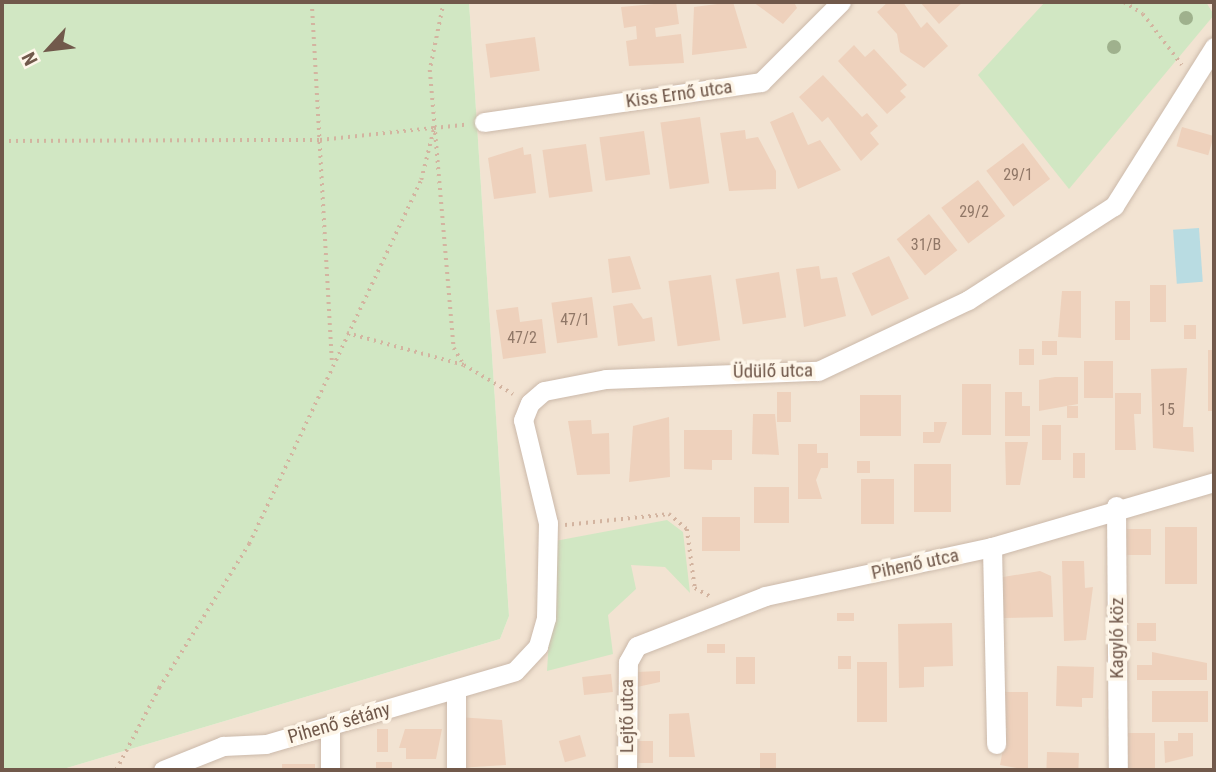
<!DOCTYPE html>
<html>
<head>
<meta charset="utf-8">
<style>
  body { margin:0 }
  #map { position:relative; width:1216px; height:772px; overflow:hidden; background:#faf2e3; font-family:"Roboto Condensed",sans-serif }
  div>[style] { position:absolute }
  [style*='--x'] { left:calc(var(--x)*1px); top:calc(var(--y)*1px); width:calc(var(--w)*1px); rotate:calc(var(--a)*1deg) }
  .residential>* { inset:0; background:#f2e3d2 }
  .green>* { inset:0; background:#d1e7c3 }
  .water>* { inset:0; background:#b9dce2; transform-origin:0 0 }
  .building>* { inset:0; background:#eed1bc; transform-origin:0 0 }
  .path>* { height:3.5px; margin-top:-1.75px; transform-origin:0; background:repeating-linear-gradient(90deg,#d3b4a0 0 2px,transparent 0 7px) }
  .roads { filter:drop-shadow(0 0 2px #cbb9aa) drop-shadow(0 0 2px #cbb9aa) }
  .minor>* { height:19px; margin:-9.5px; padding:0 9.5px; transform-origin:9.5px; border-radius:9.5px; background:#fff }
  .trees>* { width:14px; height:14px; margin:-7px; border-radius:50%; background:#9fb18d }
  span { translate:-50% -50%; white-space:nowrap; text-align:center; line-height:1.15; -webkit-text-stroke:7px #fef6e9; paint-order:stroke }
  .number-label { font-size:16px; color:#907767 }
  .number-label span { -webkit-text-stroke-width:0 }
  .street-label { font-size:19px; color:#71594b }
  .frame { position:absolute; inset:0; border:4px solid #71594b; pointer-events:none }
  .north { position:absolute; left:14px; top:14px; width:70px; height:70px; -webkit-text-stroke:5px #fef6e9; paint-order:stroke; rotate:243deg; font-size:19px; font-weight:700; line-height:28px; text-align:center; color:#71594b }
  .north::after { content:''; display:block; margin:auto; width:24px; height:32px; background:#71594b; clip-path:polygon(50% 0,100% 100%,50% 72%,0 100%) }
</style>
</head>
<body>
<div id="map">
  <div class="residential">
    <div style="clip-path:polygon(469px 2px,1214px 2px,1214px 770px,60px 770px,500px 639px,509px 616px)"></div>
  </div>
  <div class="green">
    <div style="clip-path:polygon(2px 2px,469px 2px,509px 616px,500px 639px,60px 770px,2px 770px)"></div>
    <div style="clip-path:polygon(1045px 2px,1206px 2px,1214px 15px,1069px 189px,978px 75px)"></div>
    <div style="clip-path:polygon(667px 520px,683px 532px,690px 593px,665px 567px,631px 565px,636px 589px,608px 615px,613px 654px,547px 671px,555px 541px)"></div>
  </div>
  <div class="water">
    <div style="left:1199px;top:228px;width:54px;height:26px;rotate:86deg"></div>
  </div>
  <div class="building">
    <div style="clip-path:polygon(676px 2px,679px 24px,655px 28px,656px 37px,681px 34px,684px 63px,629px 66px,626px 41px,637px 39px,636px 26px,624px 28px,621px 7px)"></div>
    <div style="clip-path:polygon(733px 2px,747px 48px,692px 55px,694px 7px)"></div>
    <div style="clip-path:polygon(753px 2px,794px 2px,797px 8px,783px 24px)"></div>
    <div style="clip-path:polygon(888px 2px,903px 2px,921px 28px,927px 22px,948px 46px,924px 68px,900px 52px,897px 34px,877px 12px)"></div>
    <div style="clip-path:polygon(920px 2px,963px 2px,939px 24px)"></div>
    <div style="left:535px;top:37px;width:34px;height:50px;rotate:82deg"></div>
    <div style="clip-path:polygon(854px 45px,865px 57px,874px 49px,907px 85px,900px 91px,906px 97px,887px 114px,838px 61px)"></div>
    <div style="clip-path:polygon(823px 75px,862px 117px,867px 113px,878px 126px,870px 133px,879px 144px,861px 161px,828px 117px,822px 122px,799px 97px)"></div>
    <div style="clip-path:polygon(793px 112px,808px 145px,820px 140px,841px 170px,798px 189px,770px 122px)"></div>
    <div style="left:700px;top:117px;width:67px;height:40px;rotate:82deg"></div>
    <div style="left:1182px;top:127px;width:33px;height:20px;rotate:16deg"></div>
    <div style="clip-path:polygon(745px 130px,746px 139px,758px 137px,776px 171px,776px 189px,729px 191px,720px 133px)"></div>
    <div style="left:644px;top:131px;width:44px;height:45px;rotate:82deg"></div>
    <div style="left:1023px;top:143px;width:45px;height:46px;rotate:53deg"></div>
    <div style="left:586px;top:144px;width:48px;height:44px;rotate:82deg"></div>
    <div style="clip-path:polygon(523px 147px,524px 155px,531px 154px,536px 193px,494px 199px,488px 158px)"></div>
    <div style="left:978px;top:180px;width:45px;height:46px;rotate:53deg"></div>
    <div style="left:929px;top:214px;width:46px;height:41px;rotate:52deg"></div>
    <div style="clip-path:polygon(630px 256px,641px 289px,612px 293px,608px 259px)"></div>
    <div style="left:889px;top:256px;width:47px;height:41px;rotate:65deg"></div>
    <div style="clip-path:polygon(819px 266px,821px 279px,837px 277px,846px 316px,804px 327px,796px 269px)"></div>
    <div style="left:779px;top:272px;width:46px;height:44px;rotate:81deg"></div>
    <div style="left:711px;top:275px;width:66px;height:43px;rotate:82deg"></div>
    <div style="left:1150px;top:285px;width:16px;height:37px"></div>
    <div style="clip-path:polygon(1062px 291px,1081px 291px,1081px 338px,1058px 337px)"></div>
    <div style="left:592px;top:297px;width:41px;height:41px;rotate:82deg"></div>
    <div style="left:1115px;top:301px;width:15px;height:39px"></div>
    <div style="clip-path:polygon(632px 303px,643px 319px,652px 317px,655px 341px,618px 346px,613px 306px)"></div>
    <div style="clip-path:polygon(518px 307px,520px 322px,542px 319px,546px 353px,503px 359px,496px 310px)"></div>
    <div style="left:1184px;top:325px;width:12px;height:14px"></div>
    <div style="left:1042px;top:341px;width:15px;height:14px"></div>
    <div style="left:1019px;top:349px;width:15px;height:16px"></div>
    <div style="left:1208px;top:350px;width:6px;height:61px"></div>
    <div style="left:1084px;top:361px;width:29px;height:37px"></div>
    <div style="clip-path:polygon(1187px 368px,1183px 427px,1193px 427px,1194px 452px,1153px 448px,1151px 369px)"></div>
    <div style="clip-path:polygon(1055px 377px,1078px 377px,1078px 404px,1039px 411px,1039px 380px)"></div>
    <div style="left:962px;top:384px;width:29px;height:51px"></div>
    <div style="left:777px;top:392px;width:14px;height:30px"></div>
    <div style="clip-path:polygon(1005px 392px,1022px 392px,1022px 406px,1030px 406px,1030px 436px,1005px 436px)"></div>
    <div style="clip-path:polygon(1115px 393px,1141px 393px,1141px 414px,1134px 414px,1136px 450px,1115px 450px)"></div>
    <div style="left:860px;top:395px;width:41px;height:41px"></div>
    <div style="left:1067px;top:406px;width:11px;height:12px"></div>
    <div style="clip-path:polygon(753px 414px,775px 414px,779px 455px,752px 454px)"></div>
    <div style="clip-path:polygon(669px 417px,670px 477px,629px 482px,633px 426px)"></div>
    <div style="clip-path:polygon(591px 420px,592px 434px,609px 433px,610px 474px,577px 475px,568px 421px)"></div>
    <div style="clip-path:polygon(934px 422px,947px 422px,940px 443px,923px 443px,923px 432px,934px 432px)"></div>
    <div style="left:1042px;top:425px;width:19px;height:35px"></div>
    <div style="clip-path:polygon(684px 430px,732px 430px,732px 460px,712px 460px,712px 470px,684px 469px)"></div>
    <div style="clip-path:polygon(1005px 442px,1028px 442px,1020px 485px,1006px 485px)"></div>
    <div style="clip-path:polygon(798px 444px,817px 444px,817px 453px,828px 453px,828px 468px,821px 468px,816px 480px,822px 499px,798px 499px)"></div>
    <div style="left:1073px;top:453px;width:12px;height:25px"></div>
    <div style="left:857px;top:461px;width:13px;height:12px"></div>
    <div style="left:914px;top:464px;width:37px;height:48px"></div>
    <div style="left:861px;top:479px;width:33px;height:45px"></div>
    <div style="left:754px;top:487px;width:35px;height:36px"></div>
    <div style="left:702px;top:517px;width:38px;height:34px"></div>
    <div style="left:1165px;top:527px;width:32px;height:57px"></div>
    <div style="left:1125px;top:529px;width:26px;height:26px"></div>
    <div style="clip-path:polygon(1062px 561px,1084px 561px,1085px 588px,1093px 587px,1086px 640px,1064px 641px)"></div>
    <div style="clip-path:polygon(1040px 571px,1051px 576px,1053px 617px,1004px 618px,1003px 577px)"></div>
    <div style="left:837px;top:613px;width:17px;height:8px"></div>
    <div style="clip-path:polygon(952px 623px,953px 666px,924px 667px,924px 687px,899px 688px,898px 624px)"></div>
    <div style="left:1137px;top:623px;width:19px;height:18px"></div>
    <div style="left:707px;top:644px;width:18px;height:9px"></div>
    <div style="clip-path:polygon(1152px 652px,1207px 663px,1207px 680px,1137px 680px,1137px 665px,1152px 665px)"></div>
    <div style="left:838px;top:656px;width:13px;height:13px"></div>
    <div style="left:736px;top:657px;width:19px;height:27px"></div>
    <div style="left:857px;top:662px;width:30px;height:60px"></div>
    <div style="clip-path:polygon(1057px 666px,1094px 667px,1093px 698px,1082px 698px,1082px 707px,1056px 706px)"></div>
    <div style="clip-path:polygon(660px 671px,660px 682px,637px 687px,637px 672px)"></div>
    <div style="left:611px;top:674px;width:18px;height:29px;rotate:84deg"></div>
    <div style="left:1152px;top:691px;width:56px;height:31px"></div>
    <div style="clip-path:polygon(999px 692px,1028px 692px,1028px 770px,1000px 765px,1007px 728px,999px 728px)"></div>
    <div style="clip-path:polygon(689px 713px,695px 757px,669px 757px,669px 714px)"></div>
    <div style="clip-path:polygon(458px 717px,502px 720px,506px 765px,458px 768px)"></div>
    <div style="left:377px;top:729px;width:11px;height:23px"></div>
    <div style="clip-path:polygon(405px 729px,442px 729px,436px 759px,406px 759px,406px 748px,399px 748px)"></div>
    <div style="left:1128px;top:733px;width:27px;height:37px"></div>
    <div style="clip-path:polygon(1178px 733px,1193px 733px,1193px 756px,1165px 763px,1164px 741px,1178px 741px)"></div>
    <div style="left:580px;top:735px;width:22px;height:22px;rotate:74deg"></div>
    <div style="left:632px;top:741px;width:21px;height:22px"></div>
    <div style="left:1047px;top:752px;width:32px;height:18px;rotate:2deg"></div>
    <div style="left:760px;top:753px;width:16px;height:15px"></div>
    <div style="left:376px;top:762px;width:16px;height:8px"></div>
    <div style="left:282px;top:764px;width:33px;height:6px"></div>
  </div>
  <div class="path">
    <div style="--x:312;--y:2;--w:360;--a:86.8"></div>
    <div style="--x:444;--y:2;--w:69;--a:101.6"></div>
    <div style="--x:430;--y:70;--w:279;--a:85.1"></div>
    <div style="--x:454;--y:348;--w:20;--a:60"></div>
    <div style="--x:464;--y:365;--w:57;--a:30.6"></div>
    <div style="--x:1124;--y:2;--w:22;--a:32"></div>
    <div style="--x:1143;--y:14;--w:64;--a:52.6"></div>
    <div style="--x:2;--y:141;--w:318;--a:-0.2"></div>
    <div style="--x:320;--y:140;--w:114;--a:-6.1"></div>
    <div style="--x:347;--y:333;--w:121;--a:15.3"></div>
    <div style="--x:565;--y:525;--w:105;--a:-6"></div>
    <div style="--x:669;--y:514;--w:23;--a:40"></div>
    <div style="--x:687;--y:529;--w:60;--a:82.3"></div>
    <div style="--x:695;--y:588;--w:18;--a:29"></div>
    <div style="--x:116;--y:770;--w:93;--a:-62.3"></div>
    <div style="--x:159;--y:688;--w:170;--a:-58"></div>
    <div style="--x:249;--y:544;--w:403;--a:-64.7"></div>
    <div style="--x:421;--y:180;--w:54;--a:-76"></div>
    <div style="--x:434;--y:128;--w:31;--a:-6"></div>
  </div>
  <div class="roads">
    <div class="minor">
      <div style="--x:484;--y:122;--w:280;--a:-8.2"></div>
      <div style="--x:761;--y:82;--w:113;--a:-45"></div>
      <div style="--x:1116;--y:506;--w:264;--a:89.6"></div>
      <div style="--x:992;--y:547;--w:197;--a:88.8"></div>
      <div style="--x:330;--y:725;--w:45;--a:90"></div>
      <div style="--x:163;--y:770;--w:65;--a:-21.8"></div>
      <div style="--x:223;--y:746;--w:43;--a:-2.7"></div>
      <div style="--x:266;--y:744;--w:259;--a:-16.3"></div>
      <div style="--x:515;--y:671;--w:34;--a:-47"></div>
      <div style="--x:538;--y:646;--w:29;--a:-74"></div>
      <div style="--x:546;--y:618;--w:95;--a:-88.8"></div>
      <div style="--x:548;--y:523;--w:106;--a:-103.6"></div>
      <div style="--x:523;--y:420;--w:18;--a:-68"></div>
      <div style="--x:530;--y:403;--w:18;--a:-41"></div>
      <div style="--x:544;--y:391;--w:63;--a:-11"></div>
      <div style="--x:606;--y:379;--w:212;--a:-2.2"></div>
      <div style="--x:818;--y:371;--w:166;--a:-25.3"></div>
      <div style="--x:968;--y:300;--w:174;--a:-32.8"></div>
      <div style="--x:1114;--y:206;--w:188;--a:-57.8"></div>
      <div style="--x:456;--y:770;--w:79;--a:-90"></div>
      <div style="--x:627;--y:770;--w:108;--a:-89.5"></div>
      <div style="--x:628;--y:662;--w:18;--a:-61"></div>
      <div style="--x:637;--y:646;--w:137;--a:-21.3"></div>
      <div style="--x:765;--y:596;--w:232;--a:-12.2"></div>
      <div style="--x:992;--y:547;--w:231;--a:-16.3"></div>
    </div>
  </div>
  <div class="trees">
    <div style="left:1186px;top:18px"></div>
    <div style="left:1114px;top:47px"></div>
  </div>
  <div class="number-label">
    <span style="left:1018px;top:175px">29/1</span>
    <span style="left:974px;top:212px">29/2</span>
    <span style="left:926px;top:245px">31/B</span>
    <span style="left:575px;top:320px">47/1</span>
    <span style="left:522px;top:338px">47/2</span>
    <span style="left:1167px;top:410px">15</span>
  </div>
  <div class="street-label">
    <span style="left:679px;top:94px;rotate:-8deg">Kiss Ernő utca</span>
    <span style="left:773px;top:371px;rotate:-1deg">Üdülő utca</span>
    <span style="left:915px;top:564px;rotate:-12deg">Pihenő utca</span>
    <span style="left:1117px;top:638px;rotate:-90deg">Kagyló köz</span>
    <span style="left:627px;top:716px;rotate:-90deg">Lejtő utca</span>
    <span style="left:339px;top:723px;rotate:-16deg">Pihenő sétány</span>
  </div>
  <div class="frame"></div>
  <div class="north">N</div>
</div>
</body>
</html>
